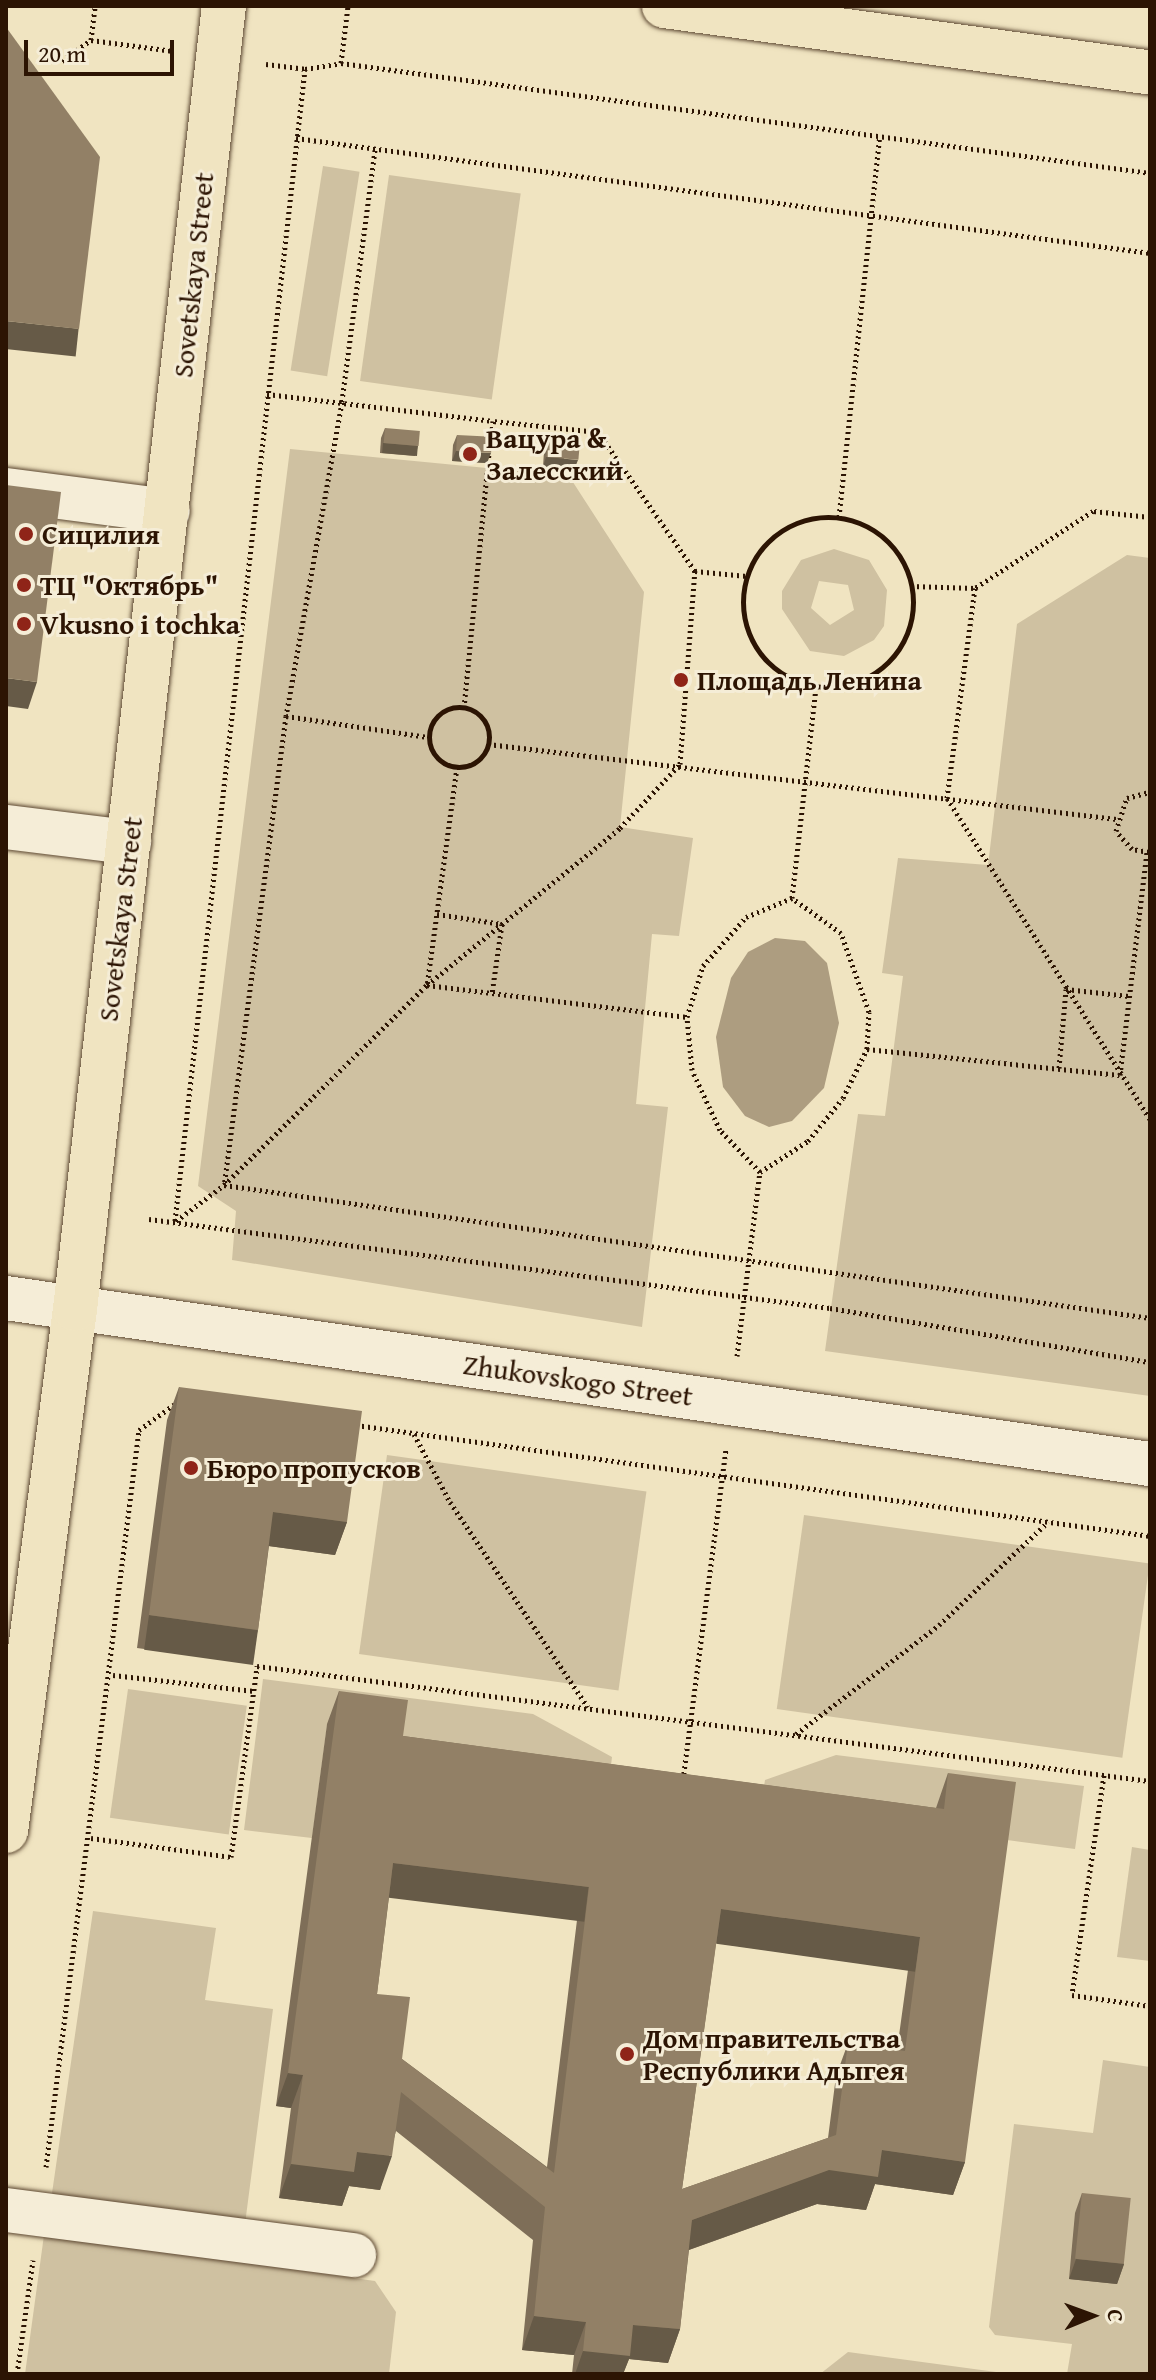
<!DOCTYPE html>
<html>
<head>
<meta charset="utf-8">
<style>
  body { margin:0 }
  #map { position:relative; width:1156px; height:2380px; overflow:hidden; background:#f0e4c1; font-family:"Gentium Book Plus",serif }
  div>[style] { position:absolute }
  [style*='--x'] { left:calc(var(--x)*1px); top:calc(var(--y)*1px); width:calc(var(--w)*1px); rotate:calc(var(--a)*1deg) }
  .green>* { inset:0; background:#cfc1a1; transform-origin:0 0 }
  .water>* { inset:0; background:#ad9d80 }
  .path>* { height:5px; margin-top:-2.5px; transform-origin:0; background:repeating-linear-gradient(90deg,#2c1403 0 2px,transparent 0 6px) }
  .path>.ring { margin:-2.5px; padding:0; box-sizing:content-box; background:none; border:5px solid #2c1403; border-radius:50% }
  .roads { filter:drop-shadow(0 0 2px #5d4832) drop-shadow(0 0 2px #5d4832) }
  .minor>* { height:44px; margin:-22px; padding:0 22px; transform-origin:22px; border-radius:22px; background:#f5edd7 }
  .major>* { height:44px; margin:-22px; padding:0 22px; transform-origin:22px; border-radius:22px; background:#f0e4c1 }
  .wall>* { inset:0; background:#7e6e58 }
  .shaded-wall>* { inset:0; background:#665a47; transform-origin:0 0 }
  .building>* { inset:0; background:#928066; transform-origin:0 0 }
  .dots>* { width:22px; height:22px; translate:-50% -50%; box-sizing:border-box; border:4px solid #f5edd7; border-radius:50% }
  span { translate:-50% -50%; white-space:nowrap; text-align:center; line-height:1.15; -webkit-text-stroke:6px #f5edd7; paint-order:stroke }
  .street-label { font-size:28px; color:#2c1403 }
  .poi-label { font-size:28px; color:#2c1403; font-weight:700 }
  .left { translate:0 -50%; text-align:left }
  .frame { position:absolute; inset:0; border:8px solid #2c1403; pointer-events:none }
  .north { position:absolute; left:1052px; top:2276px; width:80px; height:80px; -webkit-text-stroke:6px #f5edd7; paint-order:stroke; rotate:89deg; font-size:22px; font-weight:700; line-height:32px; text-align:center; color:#2c1403 }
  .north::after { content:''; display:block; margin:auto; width:28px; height:36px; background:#2c1403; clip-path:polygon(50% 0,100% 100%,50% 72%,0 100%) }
  .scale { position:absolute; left:24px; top:40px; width:150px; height:36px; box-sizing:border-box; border:4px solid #2c1403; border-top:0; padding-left:10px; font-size:24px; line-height:28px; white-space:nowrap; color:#2c1403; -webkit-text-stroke:6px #f5edd7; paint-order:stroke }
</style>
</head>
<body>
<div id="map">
  <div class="green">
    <div style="left:323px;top:166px;width:37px;height:207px;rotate:9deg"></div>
    <div style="left:389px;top:175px;width:133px;height:208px;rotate:8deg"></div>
    <div style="clip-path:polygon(290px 449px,569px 476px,644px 592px,620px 827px,693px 838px,679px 936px,652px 934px,636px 1104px,668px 1107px,642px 1327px,232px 1260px,236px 1211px,198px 1186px)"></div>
    <div style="clip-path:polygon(evenodd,834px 549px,869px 560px,887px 590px,884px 626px,874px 640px,844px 656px,810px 651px,782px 609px,782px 591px,801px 560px,834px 549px,819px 581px,848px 585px,854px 610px,830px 625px,811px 608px,819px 581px)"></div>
    <div style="clip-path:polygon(1127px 555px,1150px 558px,1150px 1396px,825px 1351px,858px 1114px,885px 1116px,903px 976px,882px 973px,898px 858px,988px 865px,1017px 624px)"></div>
    <div style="left:387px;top:1455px;width:262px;height:201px;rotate:8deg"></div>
    <div style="left:804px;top:1515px;width:349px;height:196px;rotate:8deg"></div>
    <div style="clip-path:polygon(263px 1679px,533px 1714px,612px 1757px,607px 1799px,327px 1725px,312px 1838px,244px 1830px)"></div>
    <div style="left:128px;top:1689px;width:120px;height:130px;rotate:8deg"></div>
    <div style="clip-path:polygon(836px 1755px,1084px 1786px,1075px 1849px,1000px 1839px,932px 1842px,759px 1819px,765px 1780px)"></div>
    <div style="clip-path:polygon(1132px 1847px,1150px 1850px,1150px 1961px,1117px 1957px)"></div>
    <div style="clip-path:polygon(93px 1911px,216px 1928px,205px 2000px,273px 2009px,245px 2224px,51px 2200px)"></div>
    <div style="clip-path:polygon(1103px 2060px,1150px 2067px,1150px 2374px,1067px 2374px,1072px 2344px,995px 2335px,989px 2327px,1014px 2124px,1093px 2133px)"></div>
    <div style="clip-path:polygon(44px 2235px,375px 2281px,396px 2312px,389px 2374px,25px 2374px)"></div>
    <div style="clip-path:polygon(848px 2352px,1011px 2374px,820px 2374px)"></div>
  </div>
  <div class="water">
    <div style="clip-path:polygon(775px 938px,805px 941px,827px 963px,839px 1023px,824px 1088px,792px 1121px,769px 1127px,745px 1116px,723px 1087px,716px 1037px,731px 978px,748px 952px)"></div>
  </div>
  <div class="path">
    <div style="--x:91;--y:40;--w:34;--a:-83"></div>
    <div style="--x:62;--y:61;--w:36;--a:-36"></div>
    <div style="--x:91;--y:40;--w:83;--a:7.6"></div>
    <div style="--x:341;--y:63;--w:57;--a:-83"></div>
    <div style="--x:266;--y:64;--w:39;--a:7"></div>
    <div style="--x:296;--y:138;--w:862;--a:7.67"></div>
    <div style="--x:375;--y:150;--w:254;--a:97.5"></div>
    <div style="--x:342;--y:402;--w:319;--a:100.1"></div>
    <div style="--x:286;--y:716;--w:473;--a:97.5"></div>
    <div style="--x:224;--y:1185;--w:936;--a:8.17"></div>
    <div style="--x:267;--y:394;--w:228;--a:6.8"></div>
    <div style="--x:493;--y:421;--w:19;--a:96"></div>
    <div style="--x:839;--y:517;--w:383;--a:-83.9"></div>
    <div style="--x:1150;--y:517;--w:57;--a:-174"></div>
    <div style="--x:1093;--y:511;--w:141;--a:146.9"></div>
    <div style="--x:975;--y:588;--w:212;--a:97.6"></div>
    <div style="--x:947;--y:798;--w:380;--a:57.7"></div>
    <div class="ring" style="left:743px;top:517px;width:165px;height:165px"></div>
    <div style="--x:695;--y:571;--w:52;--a:5.5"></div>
    <div style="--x:911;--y:586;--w:64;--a:1.8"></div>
    <div class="ring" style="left:429px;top:707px;width:55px;height:55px"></div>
    <div style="--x:464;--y:708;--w:255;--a:-84.4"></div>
    <div style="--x:286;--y:716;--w:145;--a:8.4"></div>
    <div style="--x:488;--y:744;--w:633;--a:6.8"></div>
    <div style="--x:457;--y:767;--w:220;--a:97.8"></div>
    <div style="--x:427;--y:985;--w:262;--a:7"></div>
    <div style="--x:1149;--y:852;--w:17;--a:-170"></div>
    <div style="--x:1132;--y:849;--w:24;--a:-132"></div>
    <div style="--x:1116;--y:831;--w:35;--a:-72"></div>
    <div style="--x:1127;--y:798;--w:24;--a:-15"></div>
    <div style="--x:792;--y:898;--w:213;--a:-83.5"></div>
    <div style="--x:437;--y:914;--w:66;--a:8.7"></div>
    <div style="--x:502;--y:924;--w:70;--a:98.2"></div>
    <div style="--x:867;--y:1049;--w:254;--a:5.9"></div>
    <div style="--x:1120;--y:1075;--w:225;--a:-83.1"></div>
    <div style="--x:1059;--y:1068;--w:79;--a:-84.9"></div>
    <div style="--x:1066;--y:989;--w:63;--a:6.3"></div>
    <div style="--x:760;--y:1172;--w:57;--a:-32.9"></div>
    <div style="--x:808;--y:1141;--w:55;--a:-50.9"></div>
    <div style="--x:843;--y:1098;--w:55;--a:-63.9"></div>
    <div style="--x:867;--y:1049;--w:37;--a:-87"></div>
    <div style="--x:869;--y:1012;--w:84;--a:-109.5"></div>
    <div style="--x:841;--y:933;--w:60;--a:-144.5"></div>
    <div style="--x:149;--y:1219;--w:687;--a:7.45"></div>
    <div style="--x:830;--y:1308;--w:325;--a:9.6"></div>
    <div style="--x:175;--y:1221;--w:1159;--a:-83.56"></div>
    <div style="--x:305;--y:69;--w:36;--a:-9"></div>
    <div style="--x:341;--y:63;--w:816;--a:7.74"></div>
    <div style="--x:176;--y:1221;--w:60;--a:-36.9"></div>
    <div style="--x:224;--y:1185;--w:285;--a:-44.6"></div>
    <div style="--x:427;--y:985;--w:249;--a:-39.1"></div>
    <div style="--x:620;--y:828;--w:88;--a:-46.8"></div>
    <div style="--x:680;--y:764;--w:194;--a:-85.6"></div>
    <div style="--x:695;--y:571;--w:169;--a:-124.9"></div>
    <div style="--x:598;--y:432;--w:106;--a:-174"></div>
    <div style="--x:737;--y:1356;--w:185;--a:-82.9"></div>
    <div style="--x:760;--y:1172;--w:58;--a:-133.6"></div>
    <div style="--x:720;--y:1130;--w:66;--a:-115"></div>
    <div style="--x:692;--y:1070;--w:53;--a:-95.4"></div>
    <div style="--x:687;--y:1017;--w:53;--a:-72.6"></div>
    <div style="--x:703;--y:966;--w:65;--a:-48.7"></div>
    <div style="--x:746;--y:917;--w:50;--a:-22.4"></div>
    <div style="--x:356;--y:1425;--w:802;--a:7.96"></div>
    <div style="--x:414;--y:1434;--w:77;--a:62.1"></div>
    <div style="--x:450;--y:1502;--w:247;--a:56.1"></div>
    <div style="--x:113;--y:1675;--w:142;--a:6.5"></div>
    <div style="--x:796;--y:1734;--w:180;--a:-37.3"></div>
    <div style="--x:939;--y:1625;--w:150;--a:-43.4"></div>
    <div style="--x:1104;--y:1775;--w:222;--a:98.3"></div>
    <div style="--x:1072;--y:1995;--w:79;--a:8"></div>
    <div style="--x:683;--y:1780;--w:334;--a:-82.6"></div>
    <div style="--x:91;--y:1838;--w:141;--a:7.7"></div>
    <div style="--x:231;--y:1857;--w:193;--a:-82.2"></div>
    <div style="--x:257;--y:1666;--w:900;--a:7.34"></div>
    <div style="--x:46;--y:2167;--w:743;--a:-82.81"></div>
    <div style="--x:139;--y:1430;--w:49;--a:-35.9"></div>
    <div style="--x:17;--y:2374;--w:115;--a:-82"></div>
  </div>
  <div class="roads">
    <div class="minor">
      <div style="--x:6;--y:490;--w:163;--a:7.4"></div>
      <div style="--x:6;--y:827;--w:124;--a:7"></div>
      <div style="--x:6;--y:1298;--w:1156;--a:8.26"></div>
      <div style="--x:6;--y:2210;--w:351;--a:7.4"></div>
    </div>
    <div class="major">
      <div style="--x:664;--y:6;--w:491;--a:7.8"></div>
      <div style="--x:6;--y:1831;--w:527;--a:-82.47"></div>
      <div style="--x:75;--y:1309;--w:1311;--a:-83.48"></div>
    </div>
  </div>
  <div class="wall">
    <div style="clip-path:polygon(385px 428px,418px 446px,415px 456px,380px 453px,381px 438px)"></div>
    <div style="clip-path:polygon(457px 435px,487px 463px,452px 461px,453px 445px)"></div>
    <div style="clip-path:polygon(548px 440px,574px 470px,543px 467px,544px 451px)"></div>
    <div style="clip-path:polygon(179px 1387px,347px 1522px,335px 1555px,269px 1546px,258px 1630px,246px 1663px,137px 1648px,167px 1420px)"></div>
    <div style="clip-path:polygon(evenodd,339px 1691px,403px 1736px,936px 1808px,948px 1773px,965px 2162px,953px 2195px,875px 2184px,866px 2210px,817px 2204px,689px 2250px,680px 2329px,668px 2363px,629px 2359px,623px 2374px,572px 2374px,574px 2355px,522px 2350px,533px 2240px,396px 2131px,380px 2190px,349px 2186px,342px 2206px,279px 2198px,291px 2108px,276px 2106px,327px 1724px,339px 1691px,389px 1897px,577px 1920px,547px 2167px,402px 2059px,377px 1994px,389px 1897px,339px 1691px,716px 1943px,908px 1970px,897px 2050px,848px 2043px,836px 2076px,828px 2138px,682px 2189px,716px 1943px)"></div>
    <div style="clip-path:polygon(1082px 2193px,1124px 2264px,1117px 2284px,1069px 2279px,1075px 2213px)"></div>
  </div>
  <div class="shaded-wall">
    <div style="left:6px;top:321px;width:73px;height:28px;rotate:6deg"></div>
    <div style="left:383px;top:443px;width:35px;height:10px;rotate:5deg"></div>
    <div style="clip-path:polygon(456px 451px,491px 453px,487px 463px,452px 461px)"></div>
    <div style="clip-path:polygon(546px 457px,578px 460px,574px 470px,543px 467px)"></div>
    <div style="clip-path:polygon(6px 678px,37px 682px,28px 709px,6px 706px)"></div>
    <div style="clip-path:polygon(273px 1512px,347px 1522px,335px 1555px,261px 1545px)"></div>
    <div style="left:149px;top:1615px;width:110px;height:35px;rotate:8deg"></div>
    <div style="left:393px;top:1863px;width:197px;height:35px;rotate:7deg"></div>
    <div style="left:721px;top:1909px;width:201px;height:35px;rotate:8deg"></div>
    <div style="clip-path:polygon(288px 2073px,303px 2075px,291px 2108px,276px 2106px)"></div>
    <div style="clip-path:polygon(882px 2150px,965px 2162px,953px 2195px,875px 2184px,866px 2210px,817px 2204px,680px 2253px,692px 2220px)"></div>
    <div style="clip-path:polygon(357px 2152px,392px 2156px,380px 2190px,349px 2186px,342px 2206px,279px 2198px,291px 2164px)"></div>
    <div style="clip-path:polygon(1076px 2259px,1124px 2264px,1117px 2284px,1069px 2279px)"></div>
    <div style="clip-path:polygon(534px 2316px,586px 2322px,574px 2355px,522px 2350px)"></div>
    <div style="clip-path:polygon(633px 2325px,680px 2329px,668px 2363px,629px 2359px,623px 2374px,575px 2374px,583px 2351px)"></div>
  </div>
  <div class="building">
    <div style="clip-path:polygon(6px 27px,100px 157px,79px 329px,6px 321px)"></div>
    <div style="left:385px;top:428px;width:35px;height:15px;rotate:5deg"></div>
    <div style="left:457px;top:435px;width:35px;height:16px;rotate:3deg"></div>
    <div style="left:548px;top:440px;width:32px;height:17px;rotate:5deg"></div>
    <div style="clip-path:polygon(6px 485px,61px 492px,37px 682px,6px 678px)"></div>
    <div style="clip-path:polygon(179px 1387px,362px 1411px,347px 1522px,273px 1512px,258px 1630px,149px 1615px)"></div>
    <div style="clip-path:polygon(evenodd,339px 1691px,408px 1700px,403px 1736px,619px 1765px,944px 1809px,948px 1773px,1016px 1782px,965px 2162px,882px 2150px,878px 2177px,829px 2170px,692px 2220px,680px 2329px,633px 2325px,630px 2356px,583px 2351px,586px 2322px,534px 2316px,545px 2207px,401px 2092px,392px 2156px,357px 2152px,354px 2172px,291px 2164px,303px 2075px,288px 2073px,339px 1691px,393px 1863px,589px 1887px,554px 2173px,402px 2059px,410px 1997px,377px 1994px,393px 1863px,339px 1691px,721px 1909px,920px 1937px,905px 2051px,848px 2043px,836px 2135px,682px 2189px,721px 1909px)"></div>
    <div style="left:1082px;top:2193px;width:49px;height:66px;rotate:6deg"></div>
  </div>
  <div class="dots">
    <div style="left:470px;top:454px;background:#8f2418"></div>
    <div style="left:26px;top:534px;background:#8f2418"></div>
    <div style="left:24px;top:585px;background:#8f2418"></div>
    <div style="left:24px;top:624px;background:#8f2418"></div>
    <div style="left:681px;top:680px;background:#8f2418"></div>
    <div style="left:191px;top:1468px;background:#8f2418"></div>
    <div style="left:627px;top:2054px;background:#8f2418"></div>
  </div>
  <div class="street-label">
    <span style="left:193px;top:275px;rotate:-84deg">Sovetskaya Street</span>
    <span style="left:120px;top:919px;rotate:-83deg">Sovetskaya Street</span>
    <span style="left:578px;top:1380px;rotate:8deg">Zhukovskogo Street</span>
  </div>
  <div class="poi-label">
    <span class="left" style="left:486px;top:454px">Вацура &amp;<br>Залесский</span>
    <span class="left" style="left:42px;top:534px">Сицилия</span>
    <span class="left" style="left:40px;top:585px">ТЦ "Октябрь"</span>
    <span class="left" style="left:40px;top:624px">Vkusno i tochka</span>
    <span class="left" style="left:697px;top:680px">Площадь Ленина</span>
    <span class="left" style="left:207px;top:1468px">Бюро пропусков</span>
    <span class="left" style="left:643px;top:2054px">Дом правительства<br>Республики Адыгея</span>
  </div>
  <div class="frame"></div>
  <div class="north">С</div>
  <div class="scale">20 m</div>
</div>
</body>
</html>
